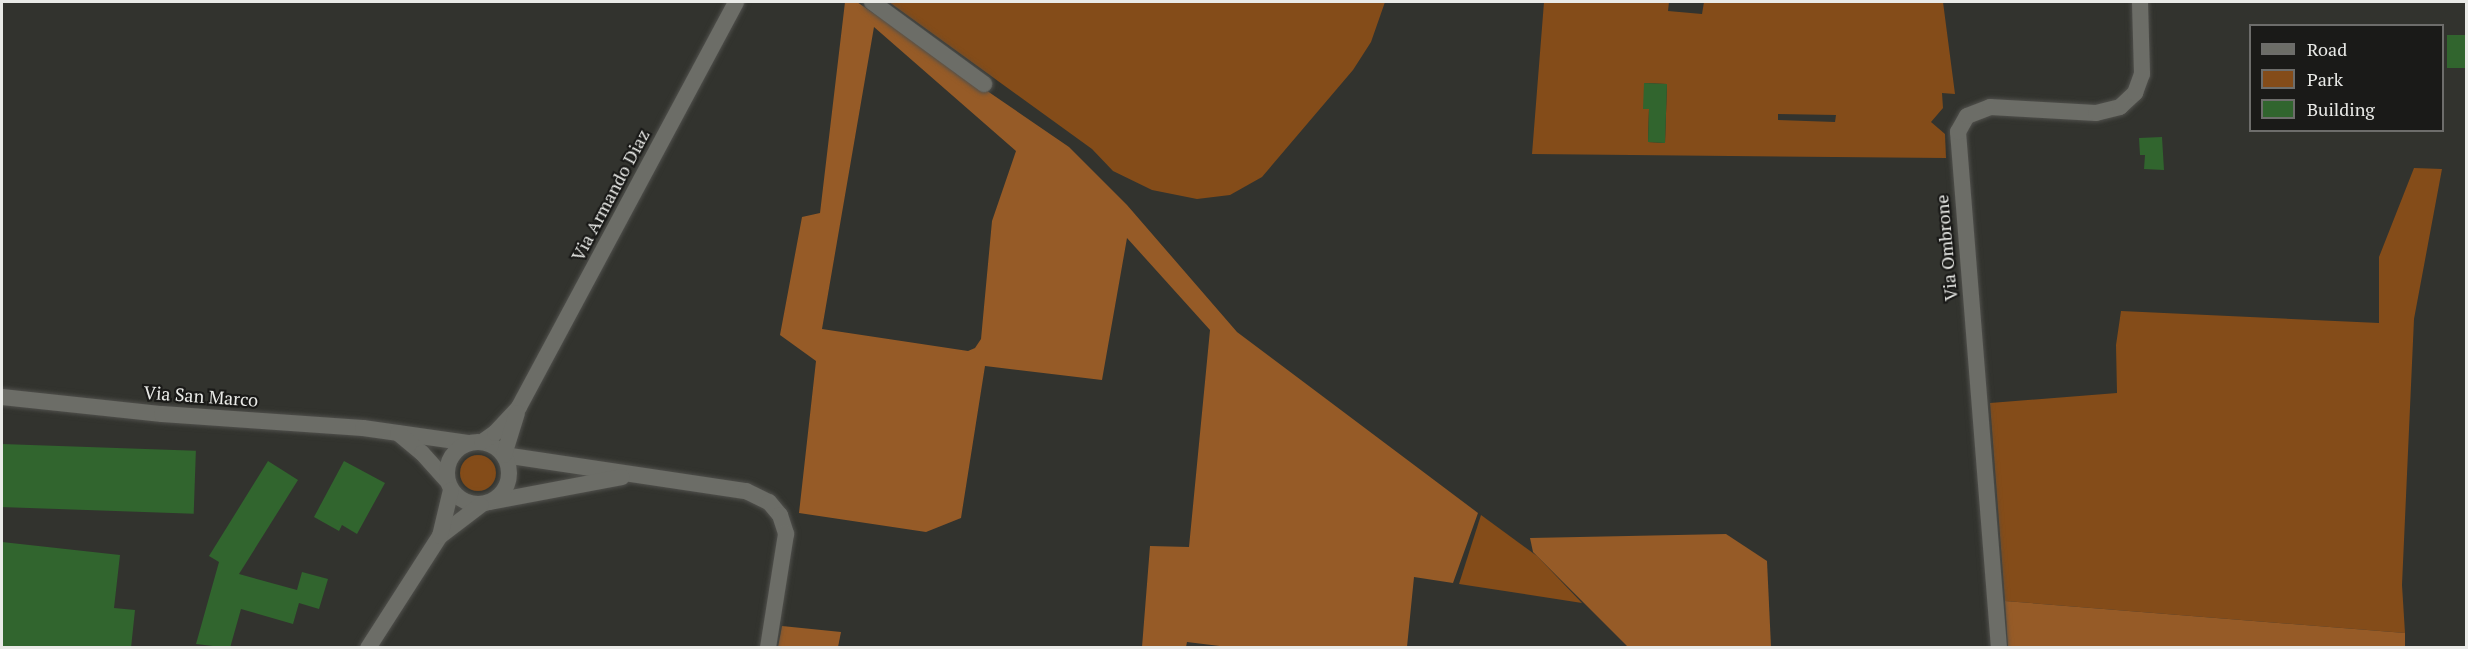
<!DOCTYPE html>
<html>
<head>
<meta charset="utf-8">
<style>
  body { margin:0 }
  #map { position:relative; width:2468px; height:649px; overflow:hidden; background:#32332e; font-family:"PT Serif",serif }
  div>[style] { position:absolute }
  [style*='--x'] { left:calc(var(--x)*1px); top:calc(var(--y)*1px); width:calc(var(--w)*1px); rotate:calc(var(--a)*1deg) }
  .green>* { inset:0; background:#844c19 }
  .round { border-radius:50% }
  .forest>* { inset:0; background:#965b27 }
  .building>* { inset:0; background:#31652e; transform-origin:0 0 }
  .roads { filter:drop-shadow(0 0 2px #50504c) drop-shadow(0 0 2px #50504c) }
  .minor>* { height:16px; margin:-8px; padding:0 8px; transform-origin:8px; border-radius:8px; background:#6c6d67 }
  .tertiary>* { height:16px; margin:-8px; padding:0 8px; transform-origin:8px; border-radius:8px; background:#6c6d67 }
  .tertiary>.ring { margin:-8px; padding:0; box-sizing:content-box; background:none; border:16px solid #6c6d67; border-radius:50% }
  span { translate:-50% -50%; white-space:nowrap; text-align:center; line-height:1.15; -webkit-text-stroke:4.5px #1a1a18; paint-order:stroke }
  .street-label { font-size:18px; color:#e9eae7 }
  .frame { position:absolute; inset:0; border:3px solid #e9eae7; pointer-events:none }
  .legend { position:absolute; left:2249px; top:24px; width:195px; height:108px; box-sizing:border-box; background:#1a1a18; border:2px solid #6d6d6b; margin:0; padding:8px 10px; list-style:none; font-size:18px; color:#e9eae7 }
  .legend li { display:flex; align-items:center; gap:12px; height:30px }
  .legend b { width:30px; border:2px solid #6d6d6b }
</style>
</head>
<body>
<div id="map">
  <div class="green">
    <div style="clip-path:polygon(889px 2px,1385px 2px,1371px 42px,1353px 70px,1262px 177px,1230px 195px,1197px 199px,1152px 190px,1113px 171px,1092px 149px)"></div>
    <div style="clip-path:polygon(evenodd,1544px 2px,1669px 2px,1668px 11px,1702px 14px,1704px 2px,1943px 2px,1955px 94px,1942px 93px,1943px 108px,1931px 122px,1945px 134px,1946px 158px,1532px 154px,1544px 2px,1644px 83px,1667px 84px,1665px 143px,1648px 142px,1649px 109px,1644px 83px,1544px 2px,1778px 114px,1836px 115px,1835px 122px,1778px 120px,1778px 114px)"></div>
    <div style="clip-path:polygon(2414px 168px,2442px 169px,2414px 319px,2402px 585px,2405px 633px,2005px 601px,1990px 403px,2117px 393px,2116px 345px,2121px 311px,2379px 323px,2379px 257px)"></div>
    <div class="round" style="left:460px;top:455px;width:36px;height:36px"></div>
    <div style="clip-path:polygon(1481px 515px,1537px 556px,1582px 603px,1459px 584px)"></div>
  </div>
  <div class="forest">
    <div style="clip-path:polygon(evenodd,845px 2px,857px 2px,1069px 147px,1127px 205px,1237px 332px,1478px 513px,1453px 583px,1414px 577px,1407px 647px,1236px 648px,1187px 642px,1186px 647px,1142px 647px,1150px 546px,1189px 547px,1210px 330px,1127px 238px,1102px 380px,985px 366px,961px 518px,926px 532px,799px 513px,816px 361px,780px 335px,802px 217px,820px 213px,845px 2px,874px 27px,1016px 151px,992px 221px,981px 339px,975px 348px,968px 351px,822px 329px,874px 27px)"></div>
    <div style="clip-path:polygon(1726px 534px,1767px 561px,1771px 647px,1628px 647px,1533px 552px,1530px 538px)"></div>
    <div style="clip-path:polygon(2005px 601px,2405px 633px,2405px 647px,2008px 647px)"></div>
    <div style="clip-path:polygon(782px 626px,841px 632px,838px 647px,778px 647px)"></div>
  </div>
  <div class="building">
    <div style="left:2447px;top:35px;width:19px;height:33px"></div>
    <div style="clip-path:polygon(1644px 83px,1667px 84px,1665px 143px,1648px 142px,1649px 109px,1643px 109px)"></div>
    <div style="clip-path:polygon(2162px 137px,2164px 170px,2144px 169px,2145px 155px,2140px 155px,2139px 138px)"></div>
    <div style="left:2px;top:444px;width:194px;height:63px;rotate:2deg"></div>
    <div style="clip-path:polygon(268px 461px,298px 480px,239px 574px,297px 590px,302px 572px,328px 579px,319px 609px,299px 603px,293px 624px,241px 609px,230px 648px,196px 644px,219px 562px,209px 556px)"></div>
    <div style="clip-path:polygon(344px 461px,385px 483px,357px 534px,342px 525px,339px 531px,314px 517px)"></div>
    <div style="clip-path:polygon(2px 542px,120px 555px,114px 608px,135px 610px,131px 648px,2px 648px)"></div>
  </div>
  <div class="roads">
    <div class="minor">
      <div style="--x:872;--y:2;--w:139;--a:36.2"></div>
      <div style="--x:2;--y:397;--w:161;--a:6.1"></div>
      <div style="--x:162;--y:414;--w:201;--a:4"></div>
      <div style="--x:363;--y:428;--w:106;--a:8.1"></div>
      <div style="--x:398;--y:433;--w:31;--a:40"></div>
      <div style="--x:422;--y:453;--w:39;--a:48"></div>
      <div style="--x:504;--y:455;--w:245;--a:8.5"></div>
      <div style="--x:746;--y:491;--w:25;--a:26"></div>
      <div style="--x:769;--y:502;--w:17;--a:50"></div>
      <div style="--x:780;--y:515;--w:20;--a:72"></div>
      <div style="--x:786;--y:534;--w:115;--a:99"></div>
      <div style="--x:490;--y:502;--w:134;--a:-10.7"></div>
      <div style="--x:1999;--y:648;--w:518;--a:-94.54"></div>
      <div style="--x:1958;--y:132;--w:18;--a:-61"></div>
      <div style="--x:1967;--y:116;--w:25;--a:-21"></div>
      <div style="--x:1990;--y:107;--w:106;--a:3.2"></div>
      <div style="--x:2096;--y:113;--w:25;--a:-14"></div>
      <div style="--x:2120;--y:107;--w:21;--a:-43"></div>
      <div style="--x:2135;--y:93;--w:20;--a:-70"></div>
      <div style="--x:2142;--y:74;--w:72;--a:-91.6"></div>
    </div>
    <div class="tertiary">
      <div class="ring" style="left:447px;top:442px;width:46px;height:46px"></div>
      <div style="--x:482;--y:442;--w:16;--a:-35"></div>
      <div style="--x:495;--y:433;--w:35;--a:-47"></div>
      <div style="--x:519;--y:407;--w:459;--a:-61.8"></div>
      <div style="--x:504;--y:455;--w:44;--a:-72.8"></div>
      <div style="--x:440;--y:536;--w:51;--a:-37.1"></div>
      <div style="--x:368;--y:648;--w:133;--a:-57.3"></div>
      <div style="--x:440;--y:536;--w:47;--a:-76.6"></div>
    </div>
  </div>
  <div class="street-label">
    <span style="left:610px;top:195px;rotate:-62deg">Via Armando Diaz</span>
    <span style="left:1946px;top:248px;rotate:-95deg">Via Ombrone</span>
    <span style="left:201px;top:396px;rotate:4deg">Via San Marco</span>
  </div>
  <div class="frame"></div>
  <ul class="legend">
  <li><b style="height:8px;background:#6c6d67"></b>Road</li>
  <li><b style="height:16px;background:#844c19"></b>Park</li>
  <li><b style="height:16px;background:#31652e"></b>Building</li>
  </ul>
</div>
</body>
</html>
